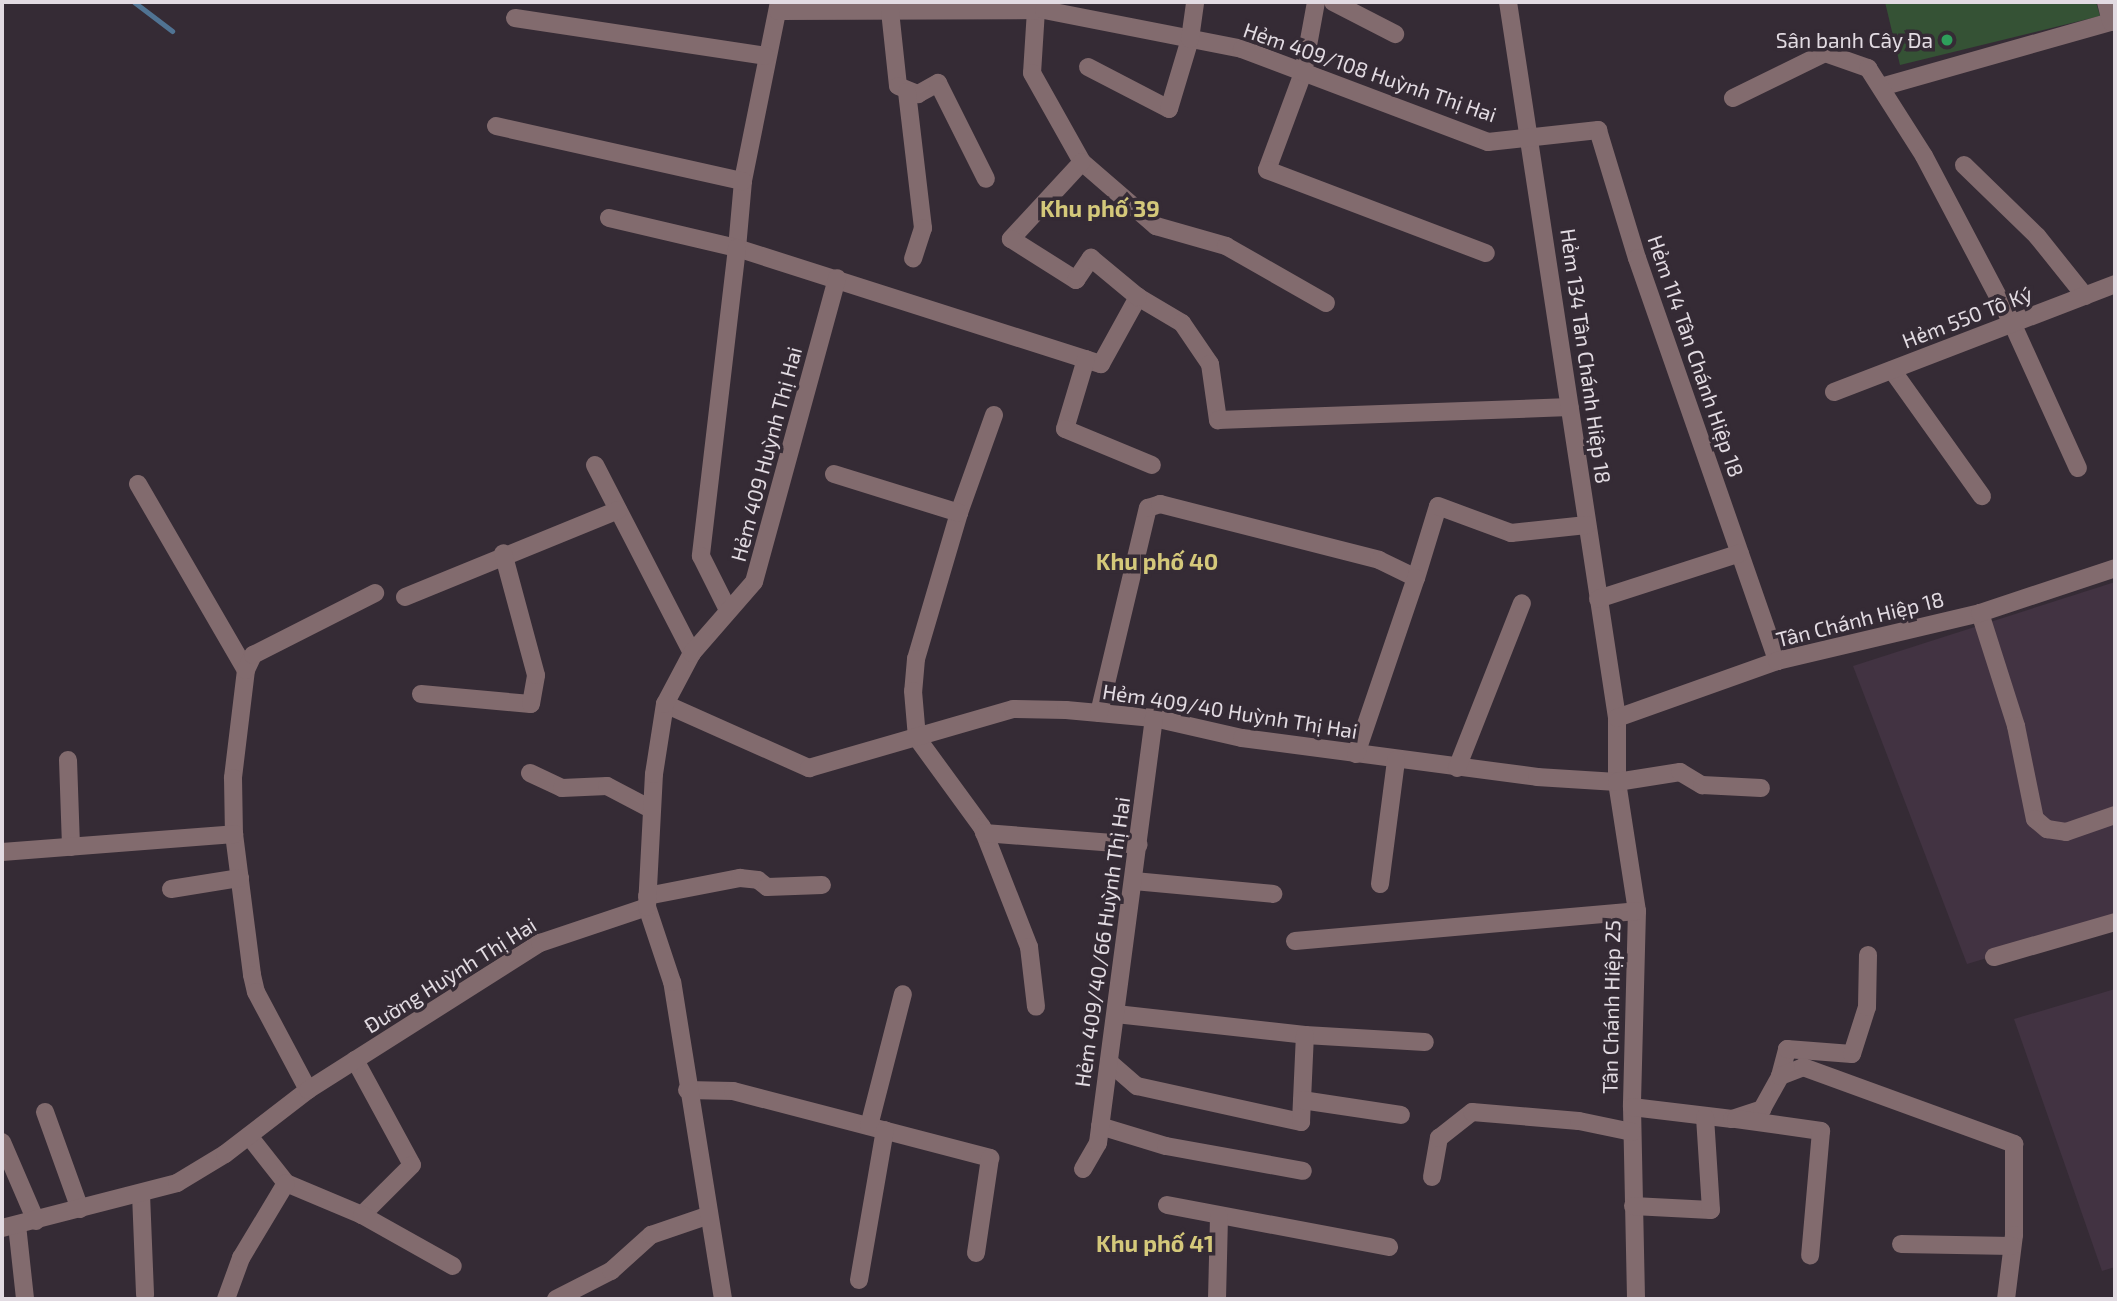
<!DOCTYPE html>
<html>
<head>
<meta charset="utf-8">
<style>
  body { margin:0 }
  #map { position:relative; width:2117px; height:1301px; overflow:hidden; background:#352b35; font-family:"Exo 2",sans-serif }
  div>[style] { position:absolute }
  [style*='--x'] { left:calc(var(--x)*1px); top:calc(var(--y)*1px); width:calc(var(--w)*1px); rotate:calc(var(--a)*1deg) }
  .built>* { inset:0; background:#423342 }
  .green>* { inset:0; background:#355235 }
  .stream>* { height:5px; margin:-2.5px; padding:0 2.5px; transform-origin:2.5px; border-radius:2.5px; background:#507393 }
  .minor>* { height:18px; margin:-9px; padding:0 9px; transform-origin:9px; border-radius:9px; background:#826b6e }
  .dots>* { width:19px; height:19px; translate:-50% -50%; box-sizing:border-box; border:4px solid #352b35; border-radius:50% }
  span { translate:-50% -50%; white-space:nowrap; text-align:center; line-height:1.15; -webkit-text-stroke:7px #352b35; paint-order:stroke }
  .poi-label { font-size:21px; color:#e2dbe2 }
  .right { translate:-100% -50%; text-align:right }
  .street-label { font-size:21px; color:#e2dbe2 }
  .neighbourhood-label { font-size:23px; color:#d4c87a; font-weight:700 }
  .frame { position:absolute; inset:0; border:4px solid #e2dbe2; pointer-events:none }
</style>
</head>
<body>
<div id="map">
  <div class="built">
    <div style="clip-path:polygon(2115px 582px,2115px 919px,1967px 964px,1853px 666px)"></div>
    <div style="clip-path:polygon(2115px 989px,2115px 1267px,2102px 1271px,2014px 1019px)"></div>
  </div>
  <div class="green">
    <div style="clip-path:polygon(1885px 2px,2096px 2px,2100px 16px,1900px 65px)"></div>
  </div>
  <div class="stream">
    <div style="--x:134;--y:2;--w:48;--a:37.3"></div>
  </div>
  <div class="minor">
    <div style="--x:779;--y:2;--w:183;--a:101.4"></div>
    <div style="--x:743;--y:181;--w:67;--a:95.1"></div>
    <div style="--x:737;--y:248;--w:382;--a:17.7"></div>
    <div style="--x:1101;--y:364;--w:77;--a:-61.1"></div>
    <div style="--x:1138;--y:297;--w:51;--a:30.6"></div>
    <div style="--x:1182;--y:323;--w:50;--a:55.7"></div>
    <div style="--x:1210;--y:364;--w:57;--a:81.9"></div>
    <div style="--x:1218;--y:420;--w:352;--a:-2.1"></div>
    <div style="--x:1316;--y:2;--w:72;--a:100.4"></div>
    <div style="--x:1303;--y:73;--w:103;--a:110.4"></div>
    <div style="--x:1267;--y:170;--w:234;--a:20.8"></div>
    <div style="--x:1333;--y:2;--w:70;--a:27.3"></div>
    <div style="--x:1508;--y:2;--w:724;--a:81.34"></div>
    <div style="--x:1617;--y:718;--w:64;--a:90"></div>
    <div style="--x:1617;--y:782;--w:131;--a:81.2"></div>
    <div style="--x:1637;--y:911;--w:196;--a:91.5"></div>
    <div style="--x:1632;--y:1107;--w:192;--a:88.8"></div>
    <div style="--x:1036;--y:10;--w:63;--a:93.6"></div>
    <div style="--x:1032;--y:73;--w:102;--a:60.7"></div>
    <div style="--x:1082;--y:162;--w:98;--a:40.9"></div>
    <div style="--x:1156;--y:226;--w:73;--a:15.9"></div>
    <div style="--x:1226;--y:246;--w:115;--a:29.7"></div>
    <div style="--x:778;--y:11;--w:266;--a:-0.2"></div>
    <div style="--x:1044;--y:10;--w:202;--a:11.1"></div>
    <div style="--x:1242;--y:49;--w:263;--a:20.7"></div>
    <div style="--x:1488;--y:142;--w:111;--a:-6.2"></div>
    <div style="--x:1598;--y:130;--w:134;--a:73.1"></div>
    <div style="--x:1637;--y:258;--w:427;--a:70.8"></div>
    <div style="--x:890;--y:11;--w:75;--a:83.9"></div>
    <div style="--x:898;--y:86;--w:22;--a:22"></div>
    <div style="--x:918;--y:94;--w:23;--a:-29"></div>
    <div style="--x:938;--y:83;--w:107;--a:63.4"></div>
    <div style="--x:515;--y:18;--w:253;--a:8.6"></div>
    <div style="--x:1088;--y:67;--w:91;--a:27.4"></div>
    <div style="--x:1169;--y:109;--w:73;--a:-73.3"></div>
    <div style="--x:1190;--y:39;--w:37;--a:-82"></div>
    <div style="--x:1881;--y:87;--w:239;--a:-15.8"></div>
    <div style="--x:2111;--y:22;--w:21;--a:-104"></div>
    <div style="--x:907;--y:92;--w:137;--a:83.3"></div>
    <div style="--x:923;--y:228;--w:32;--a:108"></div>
    <div style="--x:1733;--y:98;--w:102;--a:-26.1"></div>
    <div style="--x:1825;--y:53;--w:46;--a:19.2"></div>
    <div style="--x:1868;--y:68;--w:104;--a:57.5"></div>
    <div style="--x:1924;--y:156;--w:191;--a:62.2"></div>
    <div style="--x:2013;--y:325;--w:157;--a:65.6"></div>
    <div style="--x:496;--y:126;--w:253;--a:12.6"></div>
    <div style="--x:1082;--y:162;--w:105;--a:132.7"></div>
    <div style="--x:1011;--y:239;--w:77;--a:32.2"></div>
    <div style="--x:1076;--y:280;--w:27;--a:-56"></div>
    <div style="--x:1091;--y:258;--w:61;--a:39.7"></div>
    <div style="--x:1964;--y:165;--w:102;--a:44.2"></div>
    <div style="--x:2037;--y:236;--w:77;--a:51.3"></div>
    <div style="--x:609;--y:218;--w:131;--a:13.2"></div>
    <div style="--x:737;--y:248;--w:310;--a:96.7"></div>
    <div style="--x:701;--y:556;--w:60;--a:63.4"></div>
    <div style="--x:1086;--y:359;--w:73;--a:106.7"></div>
    <div style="--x:1065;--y:429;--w:94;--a:22.5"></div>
    <div style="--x:1892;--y:370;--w:155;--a:54.5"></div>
    <div style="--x:1834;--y:392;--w:301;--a:-21"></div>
    <div style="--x:994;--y:415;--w:104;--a:109.7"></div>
    <div style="--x:959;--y:513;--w:152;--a:106.4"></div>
    <div style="--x:916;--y:659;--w:32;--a:95"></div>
    <div style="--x:913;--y:691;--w:47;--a:85.1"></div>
    <div style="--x:917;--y:738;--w:110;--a:53.9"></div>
    <div style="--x:982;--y:827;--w:129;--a:68.6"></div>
    <div style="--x:1029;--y:947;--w:60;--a:83.3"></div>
    <div style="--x:595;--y:465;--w:212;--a:62.7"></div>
    <div style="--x:834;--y:474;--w:131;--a:17.3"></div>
    <div style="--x:138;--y:484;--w:215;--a:59.9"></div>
    <div style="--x:246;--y:670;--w:109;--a:96.9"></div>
    <div style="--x:233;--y:778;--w:56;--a:89"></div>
    <div style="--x:234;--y:834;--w:142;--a:82.7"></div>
    <div style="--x:252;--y:975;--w:17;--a:77"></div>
    <div style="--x:256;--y:992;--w:111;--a:62"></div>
    <div style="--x:405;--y:597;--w:230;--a:-22.2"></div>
    <div style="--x:1598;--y:599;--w:149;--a:-17.9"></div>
    <div style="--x:1980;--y:613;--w:119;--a:72.3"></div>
    <div style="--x:2016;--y:726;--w:95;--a:78.5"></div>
    <div style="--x:2035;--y:819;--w:16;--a:40"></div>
    <div style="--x:2047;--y:829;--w:19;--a:9"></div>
    <div style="--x:2066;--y:832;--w:52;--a:-19.1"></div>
    <div style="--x:246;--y:670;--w:17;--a:-65"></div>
    <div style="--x:253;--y:655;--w:137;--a:-26.9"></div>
    <div style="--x:421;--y:694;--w:110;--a:5.2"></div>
    <div style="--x:531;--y:704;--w:29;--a:-80"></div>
    <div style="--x:536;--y:675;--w:126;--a:-105.1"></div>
    <div style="--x:665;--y:704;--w:158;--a:24"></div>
    <div style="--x:809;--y:768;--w:212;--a:-16.1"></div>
    <div style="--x:1013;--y:709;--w:53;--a:1.1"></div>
    <div style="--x:1066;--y:710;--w:88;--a:5.2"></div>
    <div style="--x:1154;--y:718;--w:90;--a:12.8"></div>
    <div style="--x:1242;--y:738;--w:298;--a:7.5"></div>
    <div style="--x:1537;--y:777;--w:80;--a:3.6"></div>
    <div style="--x:1617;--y:782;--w:64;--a:-9"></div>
    <div style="--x:1680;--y:772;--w:26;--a:31"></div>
    <div style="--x:1702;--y:785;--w:59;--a:2.9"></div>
    <div style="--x:1099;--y:713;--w:211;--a:-76.6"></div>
    <div style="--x:1148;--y:508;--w:13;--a:-18"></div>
    <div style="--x:1160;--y:504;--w:226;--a:14.3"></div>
    <div style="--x:1379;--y:560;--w:41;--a:25.9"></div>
    <div style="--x:1416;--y:578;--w:75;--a:-73"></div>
    <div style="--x:1438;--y:506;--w:78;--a:20.3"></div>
    <div style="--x:1511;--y:533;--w:76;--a:-6"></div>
    <div style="--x:1617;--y:718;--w:170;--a:-19.6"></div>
    <div style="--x:1777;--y:661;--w:209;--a:-13.3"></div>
    <div style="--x:1980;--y:613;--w:142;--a:-18.4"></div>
    <div style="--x:1356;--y:754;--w:186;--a:-71.2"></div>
    <div style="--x:68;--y:760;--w:87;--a:88"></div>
    <div style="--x:1457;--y:768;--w:177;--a:-68.5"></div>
    <div style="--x:530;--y:773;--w:35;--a:25"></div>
    <div style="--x:562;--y:788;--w:45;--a:-2.5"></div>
    <div style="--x:607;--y:786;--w:50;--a:27.6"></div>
    <div style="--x:984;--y:833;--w:155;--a:4.4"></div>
    <div style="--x:2;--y:852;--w:233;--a:-4.4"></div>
    <div style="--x:1134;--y:881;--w:140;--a:5.3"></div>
    <div style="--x:1380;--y:884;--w:125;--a:-82.6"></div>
    <div style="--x:171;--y:889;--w:70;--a:-9.1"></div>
    <div style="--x:647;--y:896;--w:95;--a:-11"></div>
    <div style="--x:740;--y:878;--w:18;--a:6"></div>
    <div style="--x:758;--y:880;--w:11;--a:38"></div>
    <div style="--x:767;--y:887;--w:55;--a:-2.1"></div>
    <div style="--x:1295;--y:941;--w:343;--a:-5"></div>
    <div style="--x:1994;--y:957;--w:126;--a:-16.1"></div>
    <div style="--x:1116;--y:1014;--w:190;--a:6.3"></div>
    <div style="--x:1305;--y:1035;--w:120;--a:3.3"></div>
    <div style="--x:355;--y:1060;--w:119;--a:61.5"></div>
    <div style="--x:412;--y:1165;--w:71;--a:135"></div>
    <div style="--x:1109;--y:1062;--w:37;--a:41"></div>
    <div style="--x:1137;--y:1086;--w:168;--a:12.4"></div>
    <div style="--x:1301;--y:1122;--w:87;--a:-87.4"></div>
    <div style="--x:1780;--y:1076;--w:28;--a:-75"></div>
    <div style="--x:1787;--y:1049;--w:65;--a:4.4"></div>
    <div style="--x:1852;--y:1054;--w:49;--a:-72.3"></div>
    <div style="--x:1867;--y:1007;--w:52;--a:-88.9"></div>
    <div style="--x:687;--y:1090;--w:46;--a:1.2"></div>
    <div style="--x:733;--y:1091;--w:266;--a:14.6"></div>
    <div style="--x:990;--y:1158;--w:96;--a:98.4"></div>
    <div style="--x:1302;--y:1100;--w:100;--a:8.6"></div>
    <div style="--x:1632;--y:1107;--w:101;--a:6.8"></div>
    <div style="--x:1732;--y:1119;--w:32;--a:-18"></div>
    <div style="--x:1762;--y:1109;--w:38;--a:-61"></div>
    <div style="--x:1780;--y:1076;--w:25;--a:-21"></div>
    <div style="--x:1803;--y:1067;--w:225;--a:20"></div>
    <div style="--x:2014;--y:1144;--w:91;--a:90"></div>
    <div style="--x:2014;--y:1235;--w:64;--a:97.1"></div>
    <div style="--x:45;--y:1112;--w:103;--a:70.2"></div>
    <div style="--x:1736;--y:1119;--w:86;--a:8"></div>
    <div style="--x:1821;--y:1131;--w:125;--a:95"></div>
    <div style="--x:869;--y:1126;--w:136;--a:-75.6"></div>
    <div style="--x:1100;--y:1126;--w:69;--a:16.9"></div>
    <div style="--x:1166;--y:1146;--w:139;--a:10.3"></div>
    <div style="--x:249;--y:1136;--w:60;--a:51.8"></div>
    <div style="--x:286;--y:1183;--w:82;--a:22.8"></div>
    <div style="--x:362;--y:1215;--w:104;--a:29.3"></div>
    <div style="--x:2;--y:1142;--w:86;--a:66.7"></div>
    <div style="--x:1083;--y:1169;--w:30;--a:-60"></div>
    <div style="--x:1098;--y:1143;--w:429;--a:-82.5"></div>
    <div style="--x:1432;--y:1177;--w:40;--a:-80"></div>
    <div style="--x:1439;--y:1138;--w:42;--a:-38.2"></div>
    <div style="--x:1472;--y:1112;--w:107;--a:4.8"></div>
    <div style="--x:1579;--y:1121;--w:54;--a:11.7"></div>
    <div style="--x:141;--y:1194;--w:101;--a:87.7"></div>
    <div style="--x:1167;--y:1205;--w:226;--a:10.7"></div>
    <div style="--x:1633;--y:1206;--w:78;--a:2.9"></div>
    <div style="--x:1711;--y:1210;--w:93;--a:-93.7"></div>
    <div style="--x:17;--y:1225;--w:74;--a:83.8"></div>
    <div style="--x:2;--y:1228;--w:181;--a:-14.4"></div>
    <div style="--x:177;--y:1183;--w:56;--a:-31.1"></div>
    <div style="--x:225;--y:1154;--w:105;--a:-37.6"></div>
    <div style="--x:308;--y:1090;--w:275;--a:-32.4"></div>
    <div style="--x:540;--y:943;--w:113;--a:-18.6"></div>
    <div style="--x:1901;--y:1244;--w:111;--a:1"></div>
    <div style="--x:859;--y:1280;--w:152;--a:-80.2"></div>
    <div style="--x:226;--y:1299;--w:44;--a:-69.9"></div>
    <div style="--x:241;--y:1258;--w:87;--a:-59"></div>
    <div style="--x:556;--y:1299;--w:62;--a:-27"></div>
    <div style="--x:611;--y:1271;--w:54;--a:-42"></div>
    <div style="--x:651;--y:1235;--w:61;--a:-19"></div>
    <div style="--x:723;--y:1299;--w:321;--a:-99.1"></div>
    <div style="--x:672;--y:982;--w:79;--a:-108.4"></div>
    <div style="--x:647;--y:907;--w:133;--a:-87"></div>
    <div style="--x:654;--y:774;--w:71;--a:-81.1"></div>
    <div style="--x:665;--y:704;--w:58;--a:-62.1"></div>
    <div style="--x:692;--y:653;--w:94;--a:-48.9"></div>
    <div style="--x:754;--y:582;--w:315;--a:-74.7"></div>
    <div style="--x:1217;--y:1299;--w:82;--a:-88.6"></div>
  </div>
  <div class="dots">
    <div style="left:1947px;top:40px;background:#2e9e5b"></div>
  </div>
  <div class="poi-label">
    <span class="right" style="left:1933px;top:40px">Sân banh Cây Đa</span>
  </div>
  <div class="street-label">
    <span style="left:1370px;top:72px;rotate:19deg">Hẻm 409/108 Huỳnh Thị Hai</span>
    <span style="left:1967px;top:317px;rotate:-21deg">Hẻm 550 Tô Ký</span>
    <span style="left:1586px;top:356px;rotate:82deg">Hẻm 134 Tân Chánh Hiệp 18</span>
    <span style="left:1696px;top:356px;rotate:71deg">Hẻm 114 Tân Chánh Hiệp 18</span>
    <span style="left:766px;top:454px;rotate:-75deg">Hẻm 409 Huỳnh Thị Hai</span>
    <span style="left:1860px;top:619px;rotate:-14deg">Tân Chánh Hiệp 18</span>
    <span style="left:1230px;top:711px;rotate:9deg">Hẻm 409/40 Huỳnh Thị Hai</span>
    <span style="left:1102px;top:942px;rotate:-82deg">Hẻm 409/40/66 Huỳnh Thị Hai</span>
    <span style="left:450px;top:975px;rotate:-32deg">Đường Huỳnh Thị Hai</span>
    <span style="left:1611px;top:1007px;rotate:-89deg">Tân Chánh Hiệp 25</span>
  </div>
  <div class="neighbourhood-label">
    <span style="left:1100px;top:208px">Khu phố 39</span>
    <span style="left:1157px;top:561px">Khu phố 40</span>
    <span style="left:1155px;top:1243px">Khu phố 41</span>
  </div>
  <div class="frame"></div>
</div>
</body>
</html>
